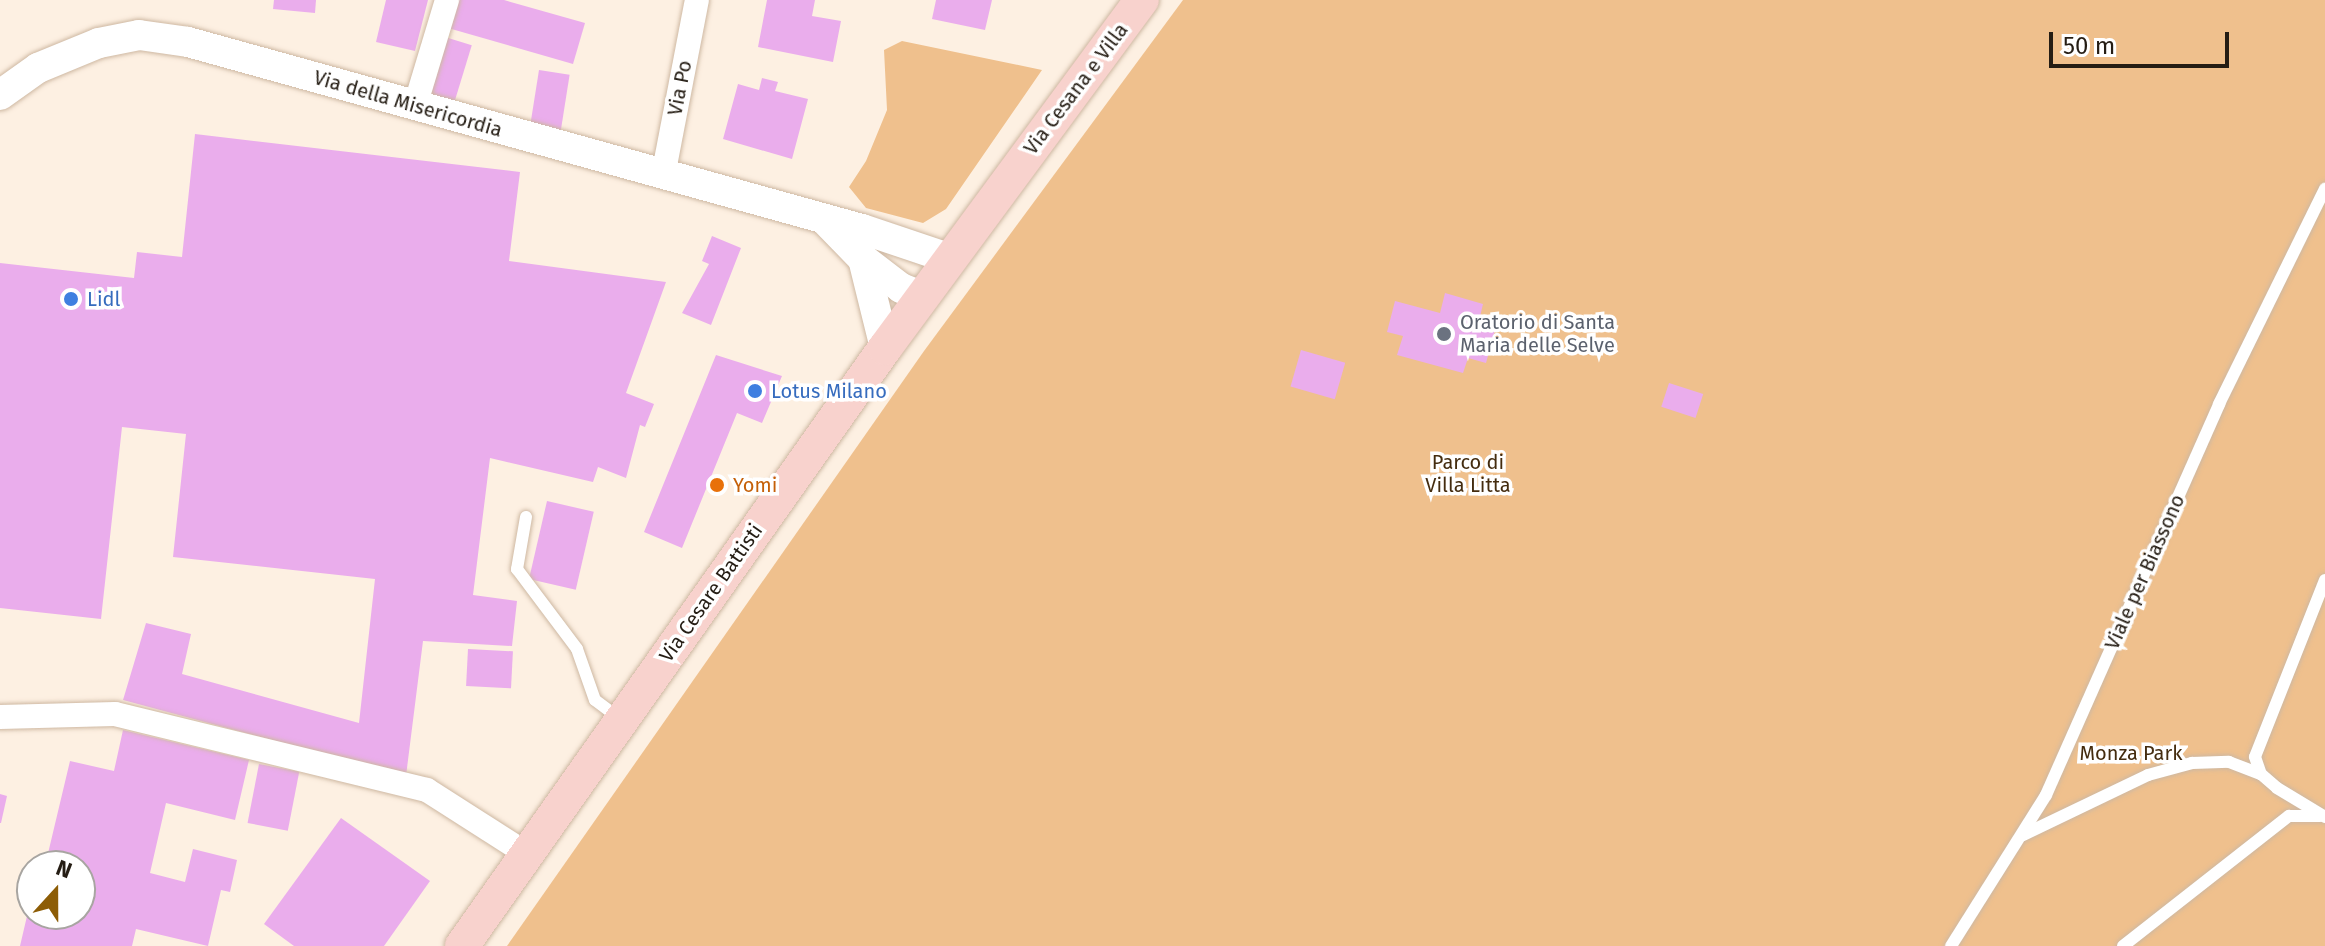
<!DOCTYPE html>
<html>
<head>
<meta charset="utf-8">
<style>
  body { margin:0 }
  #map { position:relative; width:2325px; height:946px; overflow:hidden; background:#fdf0e2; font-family:"Fira Sans",sans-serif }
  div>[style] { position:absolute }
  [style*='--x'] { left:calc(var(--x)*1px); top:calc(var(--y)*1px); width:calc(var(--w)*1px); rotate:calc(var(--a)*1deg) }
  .green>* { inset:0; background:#efc08d }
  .building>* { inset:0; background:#eaadec; transform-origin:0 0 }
  .roads { filter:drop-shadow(0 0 2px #ceb8a2) drop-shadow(0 0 2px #ceb8a2) }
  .service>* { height:12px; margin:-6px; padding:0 6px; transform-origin:6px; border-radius:6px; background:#fff }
  .minor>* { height:24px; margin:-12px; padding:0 12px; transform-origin:12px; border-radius:12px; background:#fff }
  .tertiary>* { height:30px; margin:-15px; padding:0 15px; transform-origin:15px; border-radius:15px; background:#fff }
  .secondary>* { height:34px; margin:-17px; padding:0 17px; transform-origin:17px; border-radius:17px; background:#f8d2cd }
  .dots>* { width:22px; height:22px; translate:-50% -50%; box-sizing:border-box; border:4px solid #fff; border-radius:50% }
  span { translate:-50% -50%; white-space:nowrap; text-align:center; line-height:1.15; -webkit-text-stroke:7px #fff; paint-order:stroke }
  .street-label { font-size:20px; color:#251d14 }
  .shop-label { font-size:20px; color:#366cbe }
  .left { translate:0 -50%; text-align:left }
  .worship-label { font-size:20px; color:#5b616d }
  .park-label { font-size:20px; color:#442c0f }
  .food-label { font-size:20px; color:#c56008 }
  .north { position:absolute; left:16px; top:850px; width:80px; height:80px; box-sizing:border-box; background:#fff; border:2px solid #a8a5a1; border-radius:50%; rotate:21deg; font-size:22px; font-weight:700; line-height:32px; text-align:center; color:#251d14 }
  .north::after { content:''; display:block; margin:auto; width:28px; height:36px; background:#8d5d06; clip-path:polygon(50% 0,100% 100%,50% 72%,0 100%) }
  .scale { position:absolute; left:2049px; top:32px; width:180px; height:36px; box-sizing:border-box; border:4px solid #251d14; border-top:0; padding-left:10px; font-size:24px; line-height:28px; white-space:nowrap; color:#251d14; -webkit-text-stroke:6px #fff; paint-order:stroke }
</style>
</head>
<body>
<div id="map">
  <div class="green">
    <div style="clip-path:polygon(1183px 0,2325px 0,2325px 946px,507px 946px,924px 351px)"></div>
    <div style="clip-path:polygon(902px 41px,1042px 70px,946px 209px,923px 223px,866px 208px,849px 187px,866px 161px,887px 110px,884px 50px)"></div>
  </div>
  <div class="building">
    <div style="clip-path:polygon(274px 0,316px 0,315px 13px,273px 9px)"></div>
    <div style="clip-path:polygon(386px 0,428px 0,415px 51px,376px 42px)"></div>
    <div style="clip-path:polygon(456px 0,504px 0,585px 23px,573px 64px,448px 28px)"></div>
    <div style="clip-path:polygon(767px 0,815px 0,812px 16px,841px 21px,833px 62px,758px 47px)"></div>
    <div style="clip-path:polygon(936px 0,992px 0,985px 30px,932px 19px)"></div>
    <div style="left:445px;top:37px;width:28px;height:63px;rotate:17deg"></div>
    <div style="left:539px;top:70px;width:31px;height:56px;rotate:9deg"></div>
    <div style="clip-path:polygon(762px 78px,778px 82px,775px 91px,808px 99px,792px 159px,723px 139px,738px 84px,759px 90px)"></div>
    <div style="clip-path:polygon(195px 134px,520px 172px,509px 261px,666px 282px,626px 393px,654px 404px,645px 427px,640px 425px,626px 478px,598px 467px,593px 482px,490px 458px,473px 595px,517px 601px,512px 646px,423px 641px,406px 776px,123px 700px,146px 623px,191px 634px,182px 674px,359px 723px,375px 579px,173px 557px,186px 434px,122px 427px,101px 619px,0 608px,0 263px,134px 278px,137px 252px,182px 257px)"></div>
    <div style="clip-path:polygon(712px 236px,741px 248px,711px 325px,682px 313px,709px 264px,702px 261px)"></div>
    <div style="clip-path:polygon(1445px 293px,1483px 304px,1478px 325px,1495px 330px,1486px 363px,1468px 358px,1463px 373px,1397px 355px,1403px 336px,1387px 332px,1395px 301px,1440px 313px)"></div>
    <div style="left:1301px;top:350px;width:46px;height:38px;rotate:16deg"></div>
    <div style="clip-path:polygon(716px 355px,782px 376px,762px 423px,737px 413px,682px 548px,644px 532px)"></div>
    <div style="left:1669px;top:383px;width:36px;height:25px;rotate:18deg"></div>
    <div style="left:547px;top:501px;width:48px;height:80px;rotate:13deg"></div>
    <div style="left:468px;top:649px;width:45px;height:37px;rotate:3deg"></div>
    <div style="clip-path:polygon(123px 730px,249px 760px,235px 820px,166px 803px,150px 873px,185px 882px,193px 849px,237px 860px,230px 892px,221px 890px,208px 946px,136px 929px,132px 946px,20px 946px,31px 899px,32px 914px,80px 914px,80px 866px,45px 866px,70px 761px,114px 771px)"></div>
    <div style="left:259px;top:764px;width:41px;height:60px;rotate:11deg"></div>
    <div style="clip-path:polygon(0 794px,7px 796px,1px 823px,0 823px)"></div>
    <div style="clip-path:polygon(341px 818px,430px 881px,384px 946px,294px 946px,264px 924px)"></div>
  </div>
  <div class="roads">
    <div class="service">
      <div style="--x:526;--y:517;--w:53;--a:99.8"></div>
      <div style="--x:517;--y:569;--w:100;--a:53.1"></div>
      <div style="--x:577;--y:649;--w:54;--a:70.6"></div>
      <div style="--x:595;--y:700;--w:30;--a:37"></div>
      <div style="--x:2325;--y:580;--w:190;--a:111.6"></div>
      <div style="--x:2255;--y:757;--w:18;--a:71"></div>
      <div style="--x:2261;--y:774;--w:21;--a:41"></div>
      <div style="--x:2277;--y:788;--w:56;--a:31.1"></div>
      <div style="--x:2023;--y:835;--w:139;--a:-25.6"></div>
      <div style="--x:2148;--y:775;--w:46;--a:-15.3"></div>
      <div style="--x:2192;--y:763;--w:37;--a:-2"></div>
      <div style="--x:2229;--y:762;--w:34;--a:21"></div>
      <div style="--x:1951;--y:946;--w:178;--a:-57.8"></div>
      <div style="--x:2046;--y:795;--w:428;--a:-66.1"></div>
      <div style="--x:2219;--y:404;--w:240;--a:-63.8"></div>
      <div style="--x:2123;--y:946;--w:211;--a:-38.1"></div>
      <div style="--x:2289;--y:816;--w:31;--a:0"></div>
    </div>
    <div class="minor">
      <div style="--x:415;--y:106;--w:111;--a:-73.2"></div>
      <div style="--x:663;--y:176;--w:179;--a:-79.1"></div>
      <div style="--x:0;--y:717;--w:115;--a:-1.5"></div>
      <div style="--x:115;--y:714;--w:321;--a:13.7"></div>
      <div style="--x:427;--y:790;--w:119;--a:32.6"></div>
    </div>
    <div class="tertiary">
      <div style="--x:0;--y:95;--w:47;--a:-35.4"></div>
      <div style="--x:38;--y:68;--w:66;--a:-22.3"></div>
      <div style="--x:99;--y:43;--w:41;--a:-11.3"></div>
      <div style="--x:139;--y:35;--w:49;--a:8.1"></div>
      <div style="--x:188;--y:42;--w:699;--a:15.51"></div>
      <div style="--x:862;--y:229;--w:94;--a:18.6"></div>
      <div style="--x:826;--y:221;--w:53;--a:45.8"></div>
      <div style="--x:863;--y:259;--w:92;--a:76.1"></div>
      <div style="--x:863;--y:259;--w:48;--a:37.3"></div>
      <div style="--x:901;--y:288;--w:24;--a:22"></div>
    </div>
    <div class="secondary">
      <div style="--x:462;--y:946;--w:732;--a:-54.73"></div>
      <div style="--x:885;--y:348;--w:433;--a:-53.6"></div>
    </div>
  </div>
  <div class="dots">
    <div style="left:71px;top:299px;background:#3f7fe0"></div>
    <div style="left:1444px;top:334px;background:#6b7280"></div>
    <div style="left:755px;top:391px;background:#3f7fe0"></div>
    <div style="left:717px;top:485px;background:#e8710a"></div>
  </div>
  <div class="street-label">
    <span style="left:680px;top:88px;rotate:-79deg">Via Po</span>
    <span style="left:1076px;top:89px;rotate:-53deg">Via Cesana e Villa</span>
    <span style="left:408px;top:104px;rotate:16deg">Via della Misericordia</span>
    <span style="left:2145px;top:572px;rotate:-66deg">Viale per Biassono</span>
    <span style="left:711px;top:593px;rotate:-55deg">Via Cesare Battisti</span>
  </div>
  <div class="shop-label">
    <span class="left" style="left:87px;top:299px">Lidl</span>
    <span class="left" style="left:771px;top:391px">Lotus Milano</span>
  </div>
  <div class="worship-label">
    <span class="left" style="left:1460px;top:334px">Oratorio di Santa<br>Maria delle Selve</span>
  </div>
  <div class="park-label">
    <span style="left:1468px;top:474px">Parco di<br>Villa Litta</span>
    <span style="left:2131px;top:753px">Monza Park</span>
  </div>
  <div class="food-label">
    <span class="left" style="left:733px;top:485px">Yomi</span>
  </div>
  <div class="north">N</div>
  <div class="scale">50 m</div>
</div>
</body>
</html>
